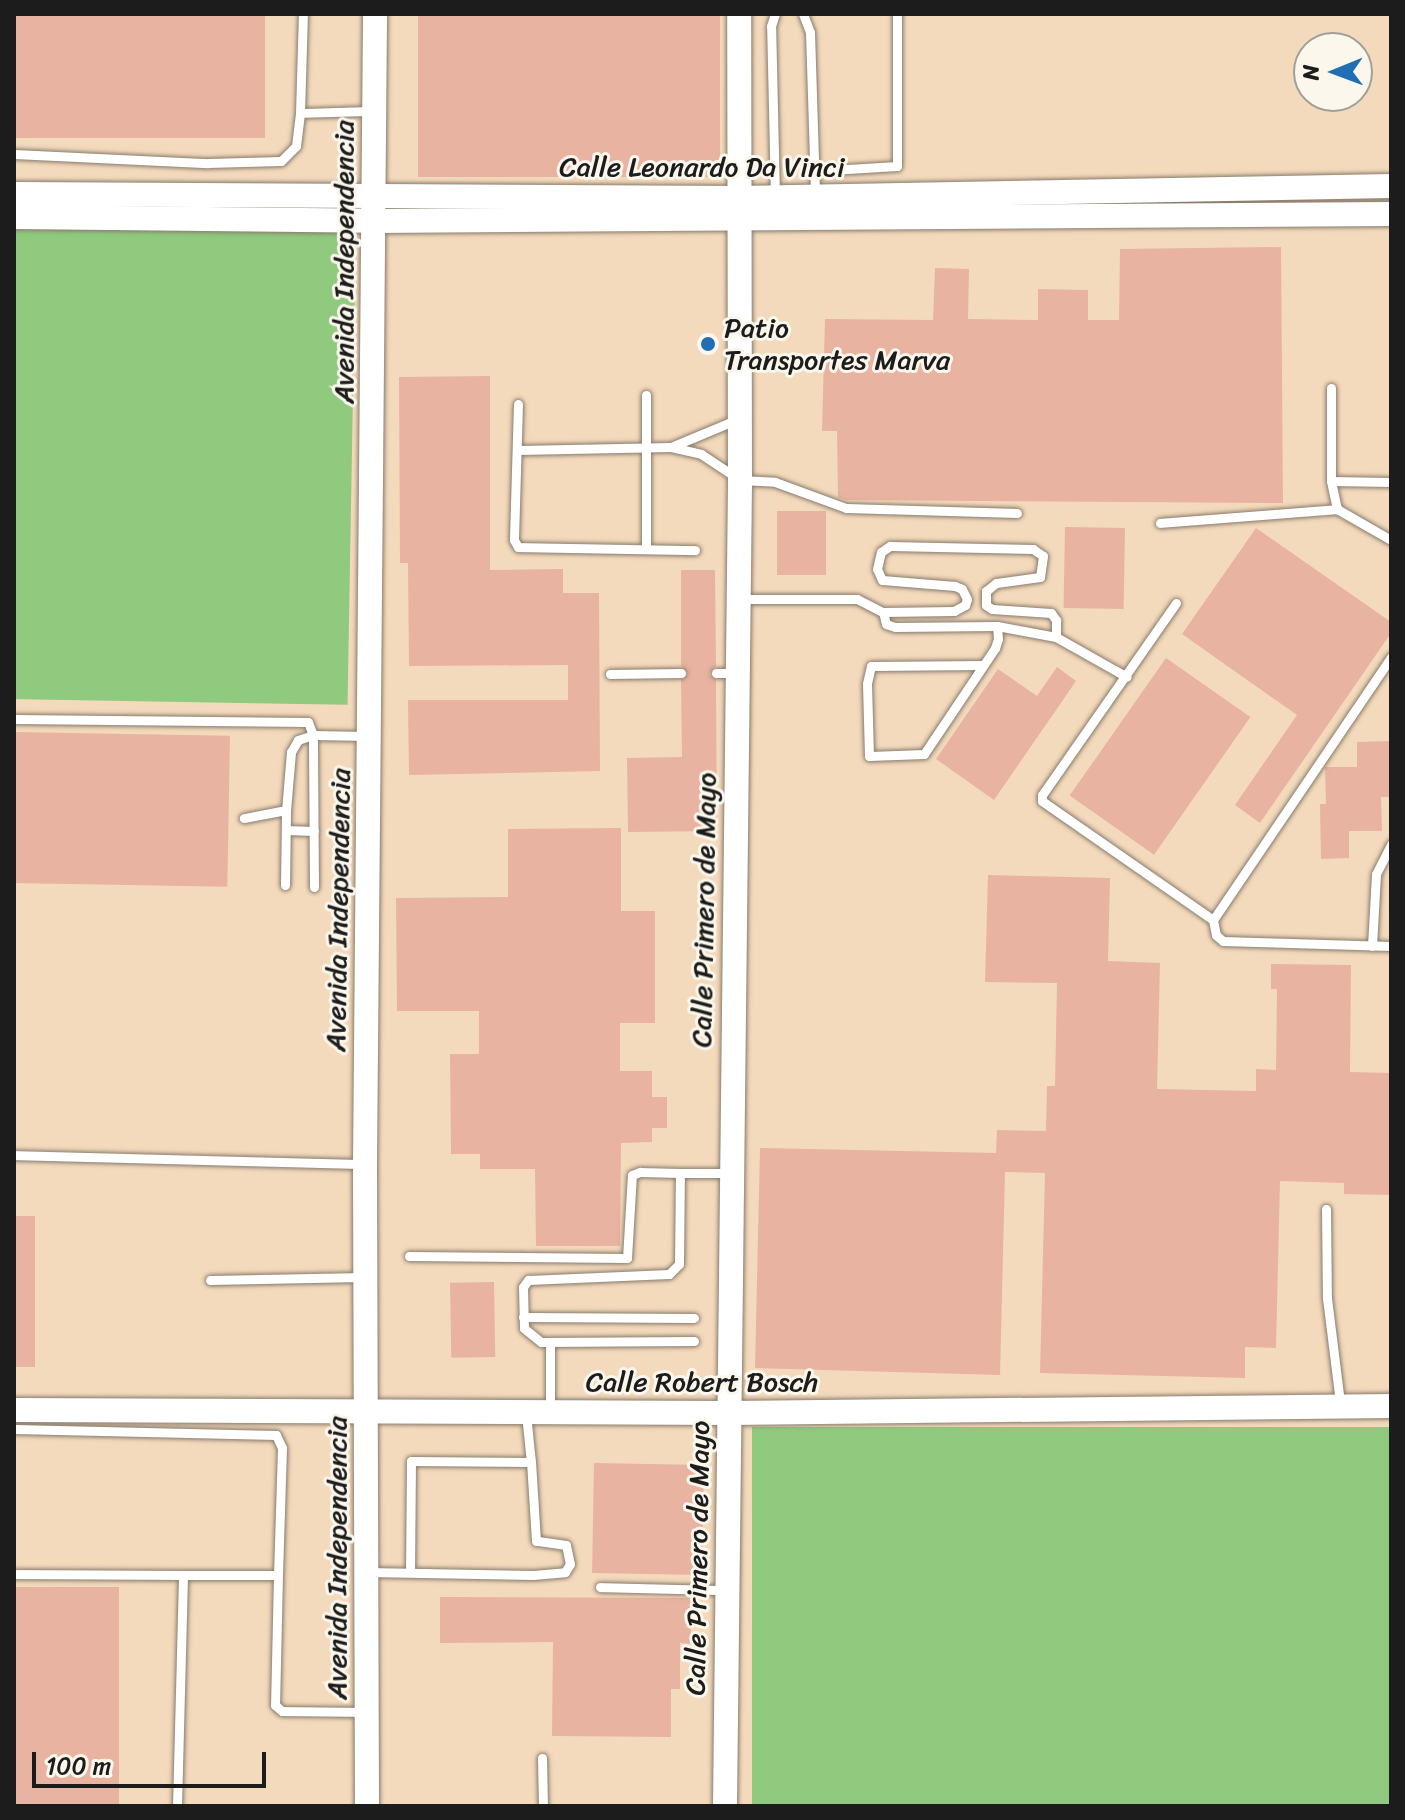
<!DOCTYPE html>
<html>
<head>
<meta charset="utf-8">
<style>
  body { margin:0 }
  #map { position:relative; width:1405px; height:1820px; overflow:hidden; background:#f4dabc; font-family:Sriracha,sans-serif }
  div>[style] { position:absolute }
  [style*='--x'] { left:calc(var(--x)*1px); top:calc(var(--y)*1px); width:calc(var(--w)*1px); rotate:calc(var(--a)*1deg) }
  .green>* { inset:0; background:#8fca7f; transform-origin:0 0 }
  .building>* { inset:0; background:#e8b3a0; transform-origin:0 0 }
  .roads { filter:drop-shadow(0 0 2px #887b6c) drop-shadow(0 0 2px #887b6c) }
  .lane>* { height:9px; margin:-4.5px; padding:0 4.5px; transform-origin:4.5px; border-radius:4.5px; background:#fff }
  .secondary>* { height:24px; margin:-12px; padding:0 12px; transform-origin:12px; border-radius:12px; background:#fff }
  .dots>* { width:22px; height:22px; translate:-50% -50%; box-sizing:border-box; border:4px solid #fbf7ec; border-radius:50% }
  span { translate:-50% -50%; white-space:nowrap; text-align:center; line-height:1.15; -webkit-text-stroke:6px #fbf7ec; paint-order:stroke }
  .street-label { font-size:28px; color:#1c1c1c }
  .poi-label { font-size:28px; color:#1c1c1c }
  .left { translate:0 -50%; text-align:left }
  .frame { position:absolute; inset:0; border:16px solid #1c1c1c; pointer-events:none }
  .north { position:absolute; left:1293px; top:32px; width:80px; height:80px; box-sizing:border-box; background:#fbf7ec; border:2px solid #a29f99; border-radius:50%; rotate:269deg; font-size:22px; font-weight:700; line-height:32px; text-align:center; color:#1c1c1c }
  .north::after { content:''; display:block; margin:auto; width:28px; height:36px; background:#1f6fb2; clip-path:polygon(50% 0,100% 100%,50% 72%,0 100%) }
  .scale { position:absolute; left:32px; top:1752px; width:234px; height:36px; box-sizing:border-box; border:4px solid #1c1c1c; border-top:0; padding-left:10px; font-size:24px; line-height:28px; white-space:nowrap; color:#1c1c1c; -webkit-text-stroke:6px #fbf7ec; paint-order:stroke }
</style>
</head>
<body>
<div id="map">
  <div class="green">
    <div style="left:16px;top:217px;width:340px;height:482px;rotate:1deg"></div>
    <div style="left:1391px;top:1427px;width:379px;height:639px;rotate:90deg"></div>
  </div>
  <div class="building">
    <div style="left:14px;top:14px;width:251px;height:124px"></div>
    <div style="left:418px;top:14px;width:302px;height:163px"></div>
    <div style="clip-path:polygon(1281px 247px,1283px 503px,846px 500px,838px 497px,837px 431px,822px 431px,825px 319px,933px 320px,935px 268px,969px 269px,968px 319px,1038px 320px,1038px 289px,1088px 290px,1088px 320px,1119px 320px,1120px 249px)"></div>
    <div style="clip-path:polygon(490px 376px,490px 570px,563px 569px,563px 593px,599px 593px,600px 771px,409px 775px,408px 700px,568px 700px,568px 665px,409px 666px,408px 563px,400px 563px,399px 377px)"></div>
    <div style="left:777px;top:511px;width:49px;height:64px"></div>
    <div style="left:1065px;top:527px;width:60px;height:81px;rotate:1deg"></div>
    <div style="clip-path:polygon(1256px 528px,1391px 622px,1391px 633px,1260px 823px,1235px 805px,1297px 715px,1182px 634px)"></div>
    <div style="clip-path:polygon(681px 570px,715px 570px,716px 666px,709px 674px,716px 680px,717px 831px,628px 832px,627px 758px,682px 757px,681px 680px,688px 674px,681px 666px)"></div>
    <div style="left:1166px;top:658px;width:103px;height:168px;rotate:35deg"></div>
    <div style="clip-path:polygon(1057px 667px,1076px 681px,994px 800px,936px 759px,998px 669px,1037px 696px)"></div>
    <div style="left:14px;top:732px;width:216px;height:151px;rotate:1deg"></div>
    <div style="clip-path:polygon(1391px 741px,1391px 797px,1381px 797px,1382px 831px,1349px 831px,1349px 858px,1321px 859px,1320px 804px,1326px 804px,1325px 767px,1357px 767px,1357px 742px)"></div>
    <div style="clip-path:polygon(621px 828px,621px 911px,655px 911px,655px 1023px,620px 1023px,620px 1071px,652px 1071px,652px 1097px,667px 1097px,667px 1128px,652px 1128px,652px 1142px,621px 1143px,620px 1246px,536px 1246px,535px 1169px,480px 1169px,480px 1154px,451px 1154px,450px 1054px,479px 1054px,479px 1011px,397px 1011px,396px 898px,508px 897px,508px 829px)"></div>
    <div style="clip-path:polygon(988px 875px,1110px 878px,1108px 961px,1160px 963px,1157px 1089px,1256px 1091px,1256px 1069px,1276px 1070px,1277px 989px,1271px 989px,1271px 964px,1351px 965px,1350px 1072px,1391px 1073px,1391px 1195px,1344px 1194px,1344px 1183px,1280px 1181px,1276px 1348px,1245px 1347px,1245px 1378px,1040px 1373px,1045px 1173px,1005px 1172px,1000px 1375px,755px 1368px,760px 1148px,996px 1153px,997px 1130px,1046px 1131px,1047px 1086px,1055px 1086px,1057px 983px,985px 982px)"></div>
    <div style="left:14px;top:1216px;width:21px;height:151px"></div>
    <div style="left:494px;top:1282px;width:75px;height:44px;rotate:89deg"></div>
    <div style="left:594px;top:1463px;width:110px;height:110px;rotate:1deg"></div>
    <div style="left:14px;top:1587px;width:105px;height:219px"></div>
    <div style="clip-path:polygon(440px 1597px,691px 1598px,691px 1644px,680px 1643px,680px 1689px,671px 1689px,671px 1737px,552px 1736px,553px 1642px,440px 1643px)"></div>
  </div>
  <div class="roads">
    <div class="lane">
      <div style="--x:803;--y:14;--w:19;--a:69"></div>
      <div style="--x:810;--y:32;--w:162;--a:88.2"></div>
      <div style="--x:300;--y:113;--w:73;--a:-1.6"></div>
      <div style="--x:14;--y:154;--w:194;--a:2.7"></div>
      <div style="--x:208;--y:163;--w:73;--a:-1.6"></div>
      <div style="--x:281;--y:161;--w:21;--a:-45"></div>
      <div style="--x:296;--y:146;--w:33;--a:-83"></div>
      <div style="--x:300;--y:113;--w:99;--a:-88.3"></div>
      <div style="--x:814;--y:171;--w:83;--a:-3.4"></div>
      <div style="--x:897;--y:166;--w:152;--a:-90"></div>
      <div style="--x:775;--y:197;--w:171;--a:-91.3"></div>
      <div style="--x:771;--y:26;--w:13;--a:-72"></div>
      <div style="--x:1331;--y:388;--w:93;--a:90"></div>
      <div style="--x:1331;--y:481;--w:60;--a:1"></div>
      <div style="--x:646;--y:395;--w:154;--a:90"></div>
      <div style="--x:518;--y:404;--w:136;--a:91.7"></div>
      <div style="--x:514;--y:540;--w:8;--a:60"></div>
      <div style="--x:518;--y:547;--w:177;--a:1"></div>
      <div style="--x:671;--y:447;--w:73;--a:-22.7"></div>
      <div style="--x:518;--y:450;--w:153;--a:-1.1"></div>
      <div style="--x:671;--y:447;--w:31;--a:13"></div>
      <div style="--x:701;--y:454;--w:47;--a:33.7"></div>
      <div style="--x:740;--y:480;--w:35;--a:3"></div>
      <div style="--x:775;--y:482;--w:76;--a:20.1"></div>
      <div style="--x:846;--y:508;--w:171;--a:1.7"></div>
      <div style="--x:1331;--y:481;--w:29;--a:78"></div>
      <div style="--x:1337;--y:509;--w:62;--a:29.9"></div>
      <div style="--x:1160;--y:523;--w:178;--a:-4.5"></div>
      <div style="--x:741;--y:599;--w:116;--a:0"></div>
      <div style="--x:857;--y:599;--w:29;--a:27"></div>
      <div style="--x:1176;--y:603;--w:234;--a:124.9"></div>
      <div style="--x:1042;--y:795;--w:6;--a:90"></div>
      <div style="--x:1042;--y:801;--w:208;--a:34.8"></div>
      <div style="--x:1213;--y:920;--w:15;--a:79"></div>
      <div style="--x:1216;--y:935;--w:9;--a:41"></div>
      <div style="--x:1223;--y:941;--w:168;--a:1.7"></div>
      <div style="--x:997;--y:626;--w:60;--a:10.6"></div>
      <div style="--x:1056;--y:637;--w:81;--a:29.4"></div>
      <div style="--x:983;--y:665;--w:112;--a:179.5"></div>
      <div style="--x:871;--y:666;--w:18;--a:103"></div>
      <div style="--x:867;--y:684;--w:72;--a:88.4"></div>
      <div style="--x:869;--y:756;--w:55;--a:-2.1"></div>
      <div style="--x:924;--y:754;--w:128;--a:-56.2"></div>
      <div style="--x:995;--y:648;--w:9;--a:-72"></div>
      <div style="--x:998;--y:639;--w:13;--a:-94"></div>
      <div style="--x:997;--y:626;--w:102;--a:179.4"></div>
      <div style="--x:895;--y:627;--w:9;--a:-162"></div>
      <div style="--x:886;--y:624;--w:12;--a:-104"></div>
      <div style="--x:883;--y:612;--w:71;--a:-0.8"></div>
      <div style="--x:954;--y:611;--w:13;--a:-29"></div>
      <div style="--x:965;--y:605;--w:6;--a:-72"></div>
      <div style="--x:967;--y:599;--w:11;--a:-117"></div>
      <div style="--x:962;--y:589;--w:8;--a:-157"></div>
      <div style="--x:955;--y:586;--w:73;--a:-175.3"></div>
      <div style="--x:882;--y:580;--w:12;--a:-114"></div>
      <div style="--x:877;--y:569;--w:17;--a:-77"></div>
      <div style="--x:881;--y:552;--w:11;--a:-34"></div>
      <div style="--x:890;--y:546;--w:143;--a:1.2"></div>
      <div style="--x:1033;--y:549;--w:12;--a:35"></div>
      <div style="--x:1043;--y:556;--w:21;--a:98"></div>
      <div style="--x:1040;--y:577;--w:44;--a:172.2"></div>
      <div style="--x:996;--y:583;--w:13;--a:141"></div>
      <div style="--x:986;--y:591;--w:14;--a:90"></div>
      <div style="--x:986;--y:605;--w:7;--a:34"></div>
      <div style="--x:992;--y:609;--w:59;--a:3.9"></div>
      <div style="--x:1051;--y:613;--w:9;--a:54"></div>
      <div style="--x:1056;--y:620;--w:17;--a:90"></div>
      <div style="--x:716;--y:673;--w:20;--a:0"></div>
      <div style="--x:610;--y:674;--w:71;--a:-0.8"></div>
      <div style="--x:14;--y:719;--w:294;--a:0.6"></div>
      <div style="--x:308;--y:722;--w:14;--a:69"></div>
      <div style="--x:313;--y:735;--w:16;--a:162"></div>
      <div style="--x:298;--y:740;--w:14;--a:120"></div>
      <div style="--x:291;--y:752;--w:58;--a:94.9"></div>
      <div style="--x:286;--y:810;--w:43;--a:169.2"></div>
      <div style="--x:286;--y:830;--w:28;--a:2"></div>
      <div style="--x:285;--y:885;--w:75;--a:-89.2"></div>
      <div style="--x:314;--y:887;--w:152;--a:-90.4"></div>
      <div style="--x:313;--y:735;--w:54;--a:1.1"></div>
      <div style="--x:1213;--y:920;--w:318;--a:-55.9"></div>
      <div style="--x:1372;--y:946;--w:72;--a:-86.8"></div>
      <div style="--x:1376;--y:874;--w:34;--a:-63"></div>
      <div style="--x:14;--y:1155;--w:351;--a:1.5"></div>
      <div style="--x:1326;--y:1209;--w:89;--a:89.4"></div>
      <div style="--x:1327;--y:1298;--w:106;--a:82.9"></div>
      <div style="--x:409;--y:1256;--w:218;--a:0.5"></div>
      <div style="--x:627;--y:1258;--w:83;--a:-86.6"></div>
      <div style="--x:632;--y:1175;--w:9;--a:-21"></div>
      <div style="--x:640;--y:1172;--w:40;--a:1.4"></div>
      <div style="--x:210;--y:1280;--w:153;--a:-1.1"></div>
      <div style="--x:523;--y:1317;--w:171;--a:0.3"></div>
      <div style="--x:694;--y:1341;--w:153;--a:179.6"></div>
      <div style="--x:541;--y:1342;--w:22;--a:-141"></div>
      <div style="--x:524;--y:1328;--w:41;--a:-91.4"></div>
      <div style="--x:523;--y:1287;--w:9;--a:-54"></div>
      <div style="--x:528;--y:1280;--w:141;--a:-2.4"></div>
      <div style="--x:669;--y:1274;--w:14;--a:-45"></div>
      <div style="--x:679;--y:1264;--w:91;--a:-89.4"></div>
      <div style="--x:680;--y:1173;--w:52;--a:0"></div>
      <div style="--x:550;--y:1343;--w:66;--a:90"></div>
      <div style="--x:526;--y:1414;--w:48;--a:84.1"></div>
      <div style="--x:14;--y:1429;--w:262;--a:1.3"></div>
      <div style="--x:276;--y:1435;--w:14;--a:65"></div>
      <div style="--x:282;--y:1448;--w:127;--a:91.8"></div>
      <div style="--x:367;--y:1572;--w:166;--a:1"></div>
      <div style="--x:533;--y:1575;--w:32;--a:-5"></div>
      <div style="--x:565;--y:1572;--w:9;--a:-58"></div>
      <div style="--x:570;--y:1564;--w:19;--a:-102"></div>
      <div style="--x:566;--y:1545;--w:30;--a:-172"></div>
      <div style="--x:536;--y:1541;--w:79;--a:-93.6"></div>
      <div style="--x:531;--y:1462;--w:120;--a:-179.5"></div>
      <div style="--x:411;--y:1461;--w:111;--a:90.5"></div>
      <div style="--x:14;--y:1574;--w:169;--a:0.3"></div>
      <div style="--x:600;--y:1587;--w:124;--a:1.4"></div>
      <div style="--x:542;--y:1758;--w:48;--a:88.8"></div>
      <div style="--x:177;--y:1806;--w:231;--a:-88.5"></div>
      <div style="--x:183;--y:1575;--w:95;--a:0"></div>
      <div style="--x:278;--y:1575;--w:130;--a:91.3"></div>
      <div style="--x:275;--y:1705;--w:9;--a:41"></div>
      <div style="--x:282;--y:1711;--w:82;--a:0.7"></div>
    </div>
    <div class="secondary">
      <div style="--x:14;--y:194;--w:725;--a:0.32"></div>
      <div style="--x:739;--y:198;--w:652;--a:-1.05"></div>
      <div style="--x:14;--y:217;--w:360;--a:0.6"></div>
      <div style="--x:374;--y:221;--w:1017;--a:-0.39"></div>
      <div style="--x:14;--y:1410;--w:715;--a:0.24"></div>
      <div style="--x:729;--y:1413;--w:662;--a:-0.61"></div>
      <div style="--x:367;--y:1806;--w:642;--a:-90.18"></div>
      <div style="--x:365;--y:1164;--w:1150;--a:-89.5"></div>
      <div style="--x:725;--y:1806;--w:1326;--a:-89.35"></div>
      <div style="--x:740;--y:480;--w:466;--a:-90.1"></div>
    </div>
  </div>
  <div class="dots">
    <div style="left:708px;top:344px;background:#1f6fb2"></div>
  </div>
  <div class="street-label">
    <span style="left:702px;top:167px">Calle Leonardo Da Vinci</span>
    <span style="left:344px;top:262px;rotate:-90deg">Avenida Independencia</span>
    <span style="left:338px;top:910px;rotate:-89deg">Avenida Independencia</span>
    <span style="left:704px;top:910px;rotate:-89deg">Calle Primero de Mayo</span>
    <span style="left:702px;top:1382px">Calle Robert Bosch</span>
    <span style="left:337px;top:1558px;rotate:-90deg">Avenida Independencia</span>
    <span style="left:698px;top:1558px;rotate:-89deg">Calle Primero de Mayo</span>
  </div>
  <div class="poi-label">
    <span class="left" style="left:724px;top:344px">Patio<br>Transportes Marva</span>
  </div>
  <div class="frame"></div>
  <div class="north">N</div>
  <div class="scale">100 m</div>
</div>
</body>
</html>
